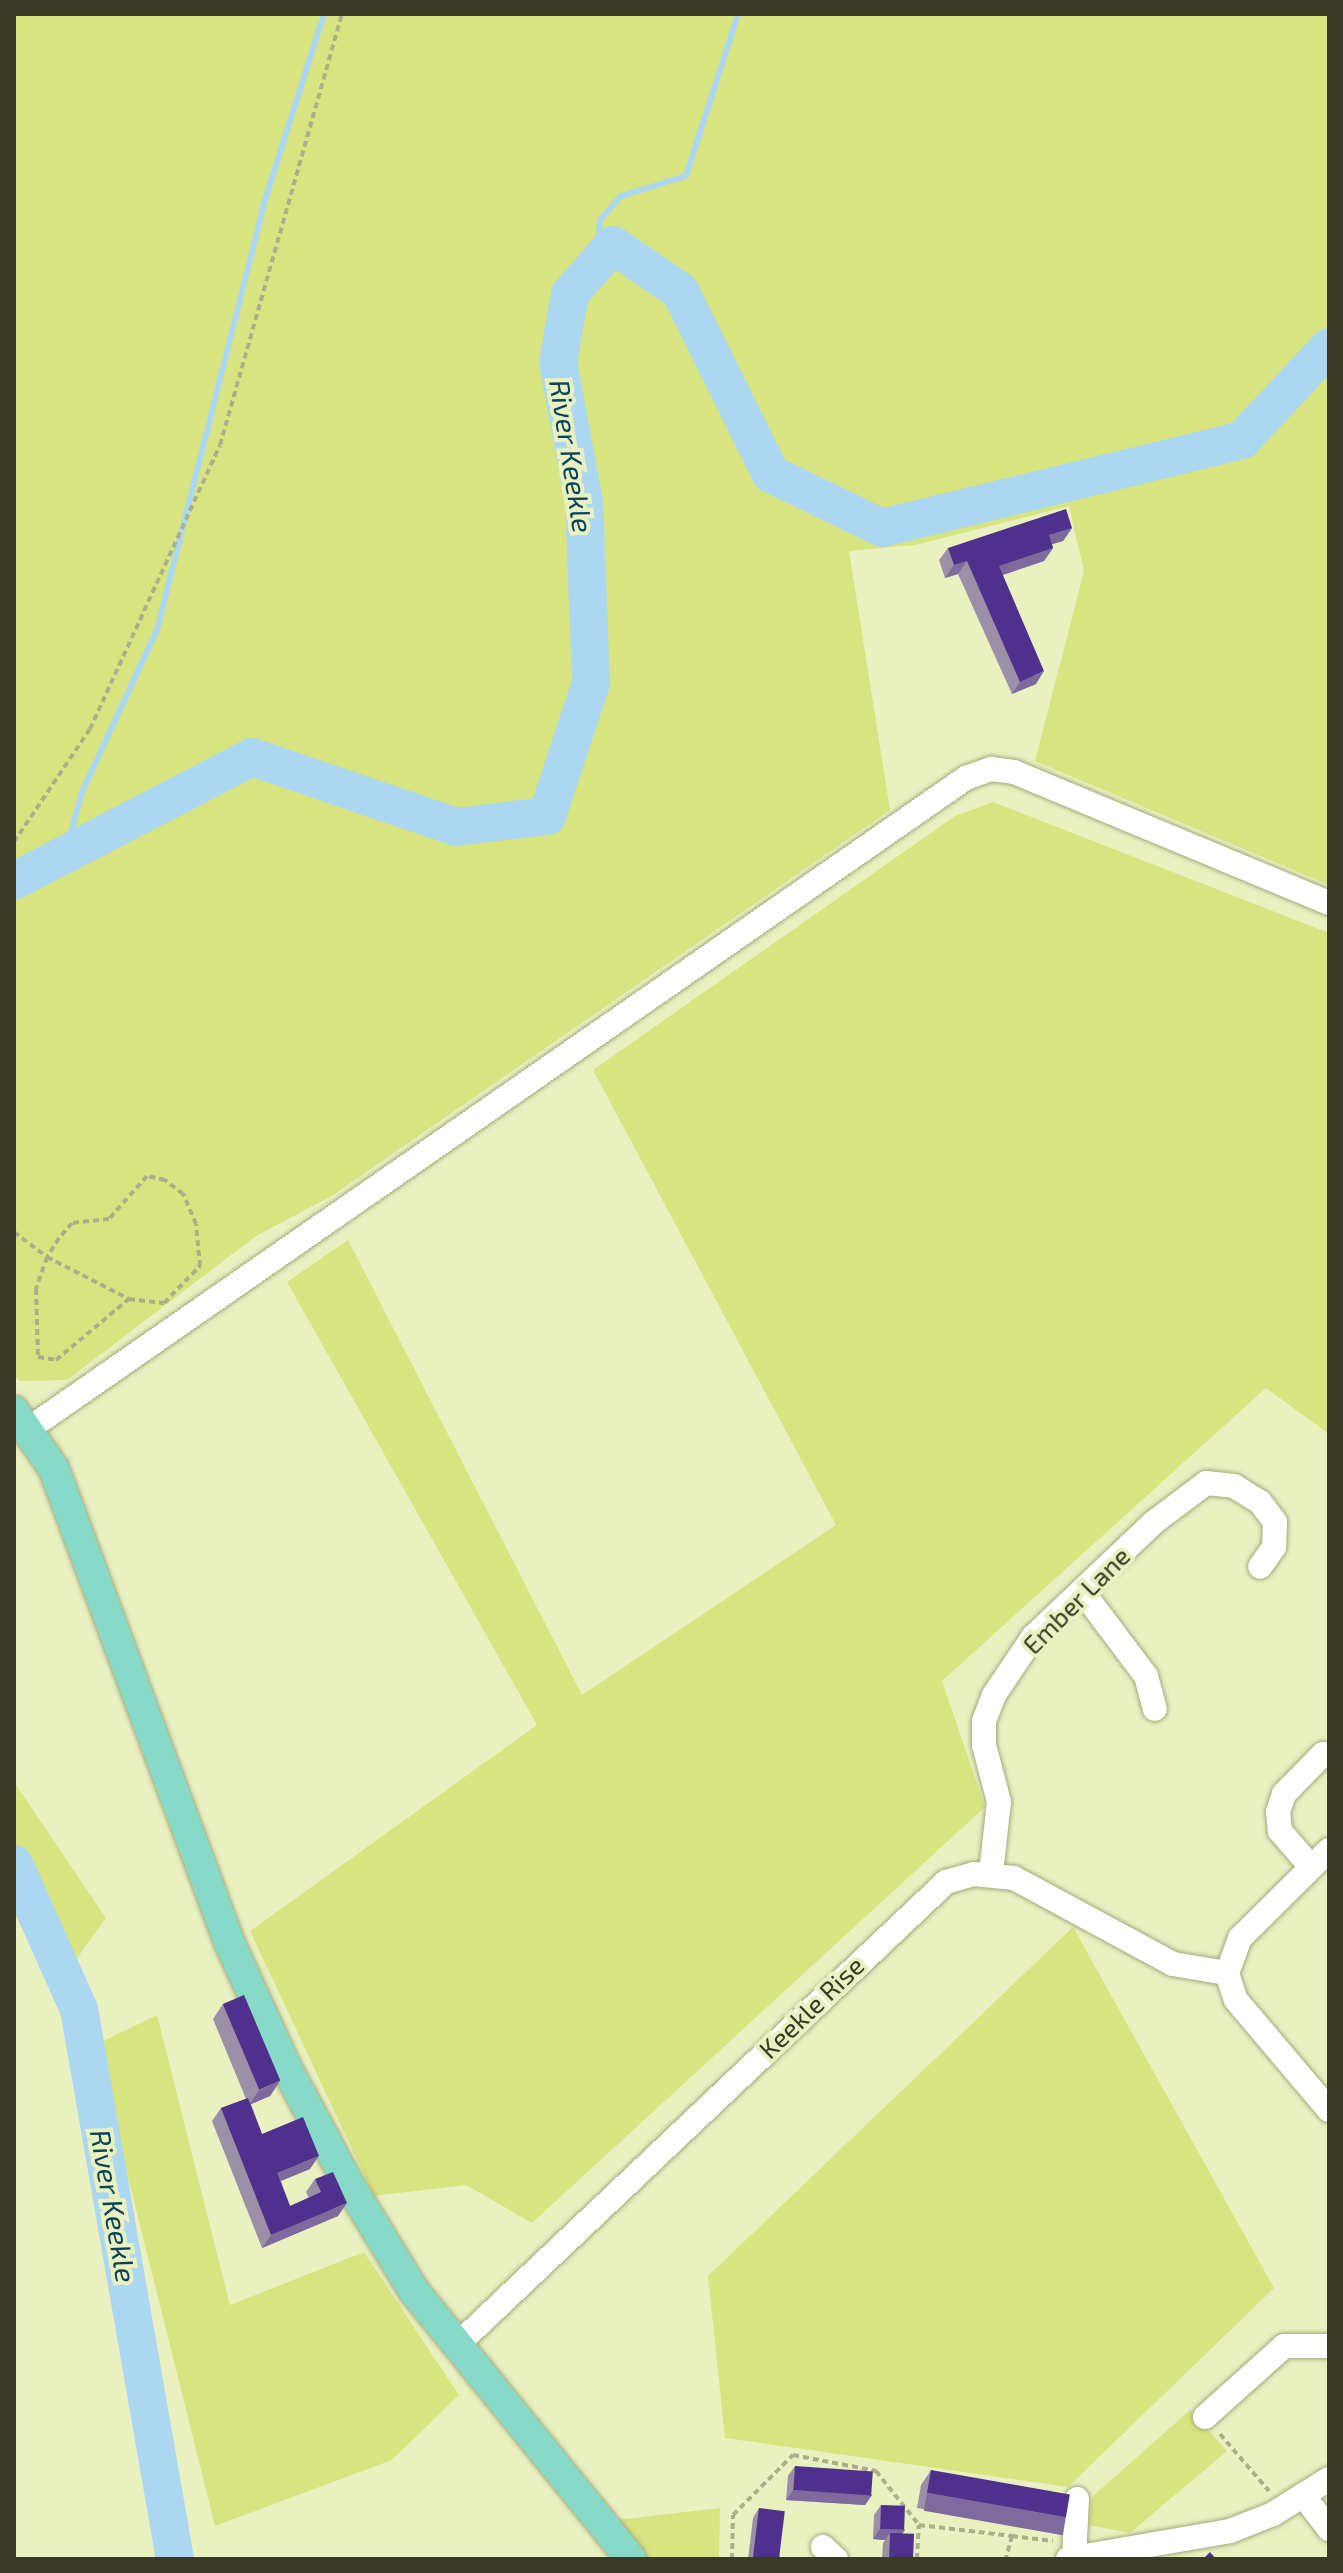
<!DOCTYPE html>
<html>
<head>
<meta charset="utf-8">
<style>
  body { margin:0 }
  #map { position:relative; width:1343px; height:2573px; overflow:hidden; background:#eaf1c1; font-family:"Exo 2",sans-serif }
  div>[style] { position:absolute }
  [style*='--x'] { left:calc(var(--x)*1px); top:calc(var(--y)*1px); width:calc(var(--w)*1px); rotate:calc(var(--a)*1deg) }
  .green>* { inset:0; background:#d8e480 }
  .stream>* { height:6px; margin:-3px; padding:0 3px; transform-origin:3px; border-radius:3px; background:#abd7f0 }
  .river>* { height:38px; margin:-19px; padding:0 19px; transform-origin:19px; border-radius:19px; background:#abd7f0 }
  .path>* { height:4px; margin-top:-2px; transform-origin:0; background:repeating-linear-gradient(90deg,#aaaf8a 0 6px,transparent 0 10px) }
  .roads { filter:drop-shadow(0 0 2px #a4aa7d) drop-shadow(0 0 2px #a4aa7d) }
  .minor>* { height:24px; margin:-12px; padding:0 12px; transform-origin:12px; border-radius:12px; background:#fff }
  .major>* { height:30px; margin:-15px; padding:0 15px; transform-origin:15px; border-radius:15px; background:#87dac8 }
  .wall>* { inset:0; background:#9c90a6 }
  .shaded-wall>* { inset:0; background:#7e6a9c; transform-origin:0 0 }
  .building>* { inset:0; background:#4f308c; transform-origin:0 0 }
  span { translate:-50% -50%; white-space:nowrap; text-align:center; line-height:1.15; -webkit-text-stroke:8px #eaf1c1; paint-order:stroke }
  .street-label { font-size:26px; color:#383a27 }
  .water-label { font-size:28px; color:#0b435d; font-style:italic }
  .frame { position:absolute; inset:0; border:16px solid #383a27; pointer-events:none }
</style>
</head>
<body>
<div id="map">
  <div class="green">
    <div style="clip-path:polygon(14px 14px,1329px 14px,1329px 885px,1035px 761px,1084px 571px,1069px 506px,915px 545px,849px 551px,890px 810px,330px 1197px,256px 1236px,67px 1380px,20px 1381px,14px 1375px)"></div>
    <div style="clip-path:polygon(993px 802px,1329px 933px,1329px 1434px,1266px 1388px,942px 1681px,985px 1807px,532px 2223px,466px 2185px,374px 2196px,250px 1931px,537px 1725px,287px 1282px,348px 1240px,582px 1695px,836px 1525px,593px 1070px,955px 816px)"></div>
    <div style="clip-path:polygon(14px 1782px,106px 1918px,54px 1990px,14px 1913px)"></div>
    <div style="clip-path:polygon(1073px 1927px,1274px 2288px,1068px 2487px,725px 2438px,708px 2276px)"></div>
    <div style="clip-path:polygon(157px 2015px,230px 2305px,364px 2252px,459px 2395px,392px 2460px,215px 2526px,95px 2045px)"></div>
    <div style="clip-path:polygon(1190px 2410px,1227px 2451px,1130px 2533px,1089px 2525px,1092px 2497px)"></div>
    <div style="clip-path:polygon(720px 2508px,719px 2559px,646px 2559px,615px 2520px)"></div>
  </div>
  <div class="stream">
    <div style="--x:597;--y:264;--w:44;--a:-86.1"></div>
    <div style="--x:600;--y:220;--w:32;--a:-49"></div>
    <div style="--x:621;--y:196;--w:68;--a:-17.1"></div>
    <div style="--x:686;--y:176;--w:170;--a:-72.2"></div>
    <div style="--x:65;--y:854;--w:64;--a:-74.7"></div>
    <div style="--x:82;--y:792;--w:179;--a:-65.2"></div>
    <div style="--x:157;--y:630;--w:440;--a:-75.9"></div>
    <div style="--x:264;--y:203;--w:198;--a:-72.4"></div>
  </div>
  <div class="river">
    <div style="--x:14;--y:881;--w:268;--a:-27.5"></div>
    <div style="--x:252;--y:757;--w:216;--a:18.9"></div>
    <div style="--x:456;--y:827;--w:92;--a:-6.9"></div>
    <div style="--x:547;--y:816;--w:140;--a:-71.7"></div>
    <div style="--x:591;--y:683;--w:181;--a:-92.2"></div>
    <div style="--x:584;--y:502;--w:142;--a:-100.5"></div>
    <div style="--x:558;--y:362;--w:69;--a:-80"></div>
    <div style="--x:570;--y:294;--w:65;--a:-48.7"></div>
    <div style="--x:613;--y:245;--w:81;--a:34.5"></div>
    <div style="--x:680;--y:291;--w:204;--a:63.6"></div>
    <div style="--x:771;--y:474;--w:123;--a:25.9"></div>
    <div style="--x:882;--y:528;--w:371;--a:-13.7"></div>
    <div style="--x:1242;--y:440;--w:127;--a:-46.9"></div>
    <div style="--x:14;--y:1864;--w:159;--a:65.9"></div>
    <div style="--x:79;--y:2009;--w:558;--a:80.1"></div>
  </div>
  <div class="path">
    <div style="--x:14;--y:842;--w:136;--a:-56.1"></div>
    <div style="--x:90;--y:729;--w:312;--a:-65.4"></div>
    <div style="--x:220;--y:445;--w:448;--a:-74.2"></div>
    <div style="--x:14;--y:1232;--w:41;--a:37.1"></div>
    <div style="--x:47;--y:1257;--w:92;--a:27.1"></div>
    <div style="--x:129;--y:1299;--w:35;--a:7"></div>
    <div style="--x:164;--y:1303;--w:52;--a:-45.8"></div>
    <div style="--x:200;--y:1266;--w:42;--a:-95.4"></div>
    <div style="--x:196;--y:1224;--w:33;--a:-113"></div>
    <div style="--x:183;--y:1194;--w:23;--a:-142"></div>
    <div style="--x:165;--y:1180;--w:18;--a:-167"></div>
    <div style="--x:147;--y:1176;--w:57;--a:131.5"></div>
    <div style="--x:109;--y:1219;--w:37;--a:174"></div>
    <div style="--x:72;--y:1223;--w:20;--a:131"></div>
    <div style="--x:59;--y:1238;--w:22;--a:122"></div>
    <div style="--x:47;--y:1257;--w:34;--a:109"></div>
    <div style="--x:36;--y:1289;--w:68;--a:88.3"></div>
    <div style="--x:38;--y:1357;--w:18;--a:9"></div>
    <div style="--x:56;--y:1360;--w:95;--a:-39.9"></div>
    <div style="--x:1220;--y:2434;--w:75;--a:49.3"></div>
    <div style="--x:1012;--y:2536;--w:41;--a:7"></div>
    <div style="--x:732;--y:2559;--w:44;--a:-88.7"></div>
    <div style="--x:733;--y:2515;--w:85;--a:-45"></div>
    <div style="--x:793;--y:2455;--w:85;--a:10.9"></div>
    <div style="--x:876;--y:2471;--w:69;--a:51.5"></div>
    <div style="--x:919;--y:2525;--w:94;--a:6.7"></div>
    <div style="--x:1012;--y:2536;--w:24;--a:105"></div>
    <div style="--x:917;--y:2559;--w:34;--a:-87"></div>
  </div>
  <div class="roads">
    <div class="minor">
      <div style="--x:30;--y:1428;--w:1140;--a:-34.78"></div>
      <div style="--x:966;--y:778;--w:27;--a:-20"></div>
      <div style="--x:991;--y:769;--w:23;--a:7"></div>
      <div style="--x:1014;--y:772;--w:341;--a:22.6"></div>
      <div style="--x:1082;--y:1591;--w:106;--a:53"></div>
      <div style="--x:1146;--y:1676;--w:34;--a:75"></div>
      <div style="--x:1329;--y:1850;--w:125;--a:135.3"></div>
      <div style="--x:1240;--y:1938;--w:37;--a:110"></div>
      <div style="--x:1227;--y:1973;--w:28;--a:72"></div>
      <div style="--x:1236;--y:2000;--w:144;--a:49.8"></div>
      <div style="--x:1311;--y:1867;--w:48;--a:-130.7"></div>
      <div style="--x:1280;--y:1831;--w:19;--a:-96"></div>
      <div style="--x:1278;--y:1812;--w:19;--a:-72"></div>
      <div style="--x:1284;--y:1794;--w:56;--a:-45.7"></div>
      <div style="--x:991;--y:1873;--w:71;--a:-83.6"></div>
      <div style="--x:999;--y:1802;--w:59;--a:-104.7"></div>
      <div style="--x:984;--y:1745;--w:24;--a:-90"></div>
      <div style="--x:984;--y:1721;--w:28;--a:-69"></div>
      <div style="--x:994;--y:1695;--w:70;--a:-56.1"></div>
      <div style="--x:1033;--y:1637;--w:166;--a:-43.5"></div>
      <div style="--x:1153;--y:1523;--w:66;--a:-37"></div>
      <div style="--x:1206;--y:1483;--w:28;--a:6"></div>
      <div style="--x:1234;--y:1486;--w:31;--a:32"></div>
      <div style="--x:1260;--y:1502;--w:25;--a:53"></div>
      <div style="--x:1275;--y:1522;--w:25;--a:92"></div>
      <div style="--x:1274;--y:1547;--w:24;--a:125"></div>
      <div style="--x:456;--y:2346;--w:675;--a:-43.44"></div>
      <div style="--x:946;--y:1882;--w:29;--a:-16"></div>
      <div style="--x:974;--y:1874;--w:40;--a:5.7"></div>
      <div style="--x:1014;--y:1878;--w:181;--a:28.4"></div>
      <div style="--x:1173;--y:1964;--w:55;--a:9.5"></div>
      <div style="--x:1205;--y:2417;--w:106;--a:-41.9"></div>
      <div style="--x:1284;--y:2346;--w:45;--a:0"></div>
      <div style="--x:1303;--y:2495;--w:43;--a:52.6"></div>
      <div style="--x:823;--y:2547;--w:18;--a:43"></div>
      <div style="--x:1074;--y:2558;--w:59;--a:-87.1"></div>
      <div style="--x:1068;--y:2559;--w:164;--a:-9.8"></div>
      <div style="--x:1230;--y:2531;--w:46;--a:-21.6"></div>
      <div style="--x:1273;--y:2514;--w:66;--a:-32"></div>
    </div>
    <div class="major">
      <div style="--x:14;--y:1411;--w:70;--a:55.4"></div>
      <div style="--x:54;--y:1469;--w:507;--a:69.67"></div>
      <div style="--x:230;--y:1944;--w:140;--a:65.5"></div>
      <div style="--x:288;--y:2071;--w:125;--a:61.8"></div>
      <div style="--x:347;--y:2181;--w:129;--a:58.7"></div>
      <div style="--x:414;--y:2291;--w:345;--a:51"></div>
    </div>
  </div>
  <div class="wall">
    <div style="clip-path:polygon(1072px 528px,1063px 541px,1052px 544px,1053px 548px,1044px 561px,1003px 575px,1036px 684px,1012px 694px,958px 574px,945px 578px,939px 560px,948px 548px)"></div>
    <div style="clip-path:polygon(223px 2004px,280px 2081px,270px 2096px,251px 2104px,262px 2134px,310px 2169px,281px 2181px,290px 2206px,309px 2198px,306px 2192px,315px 2179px,338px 2216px,262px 2248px,212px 2121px,221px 2108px,246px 2099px,213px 2019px)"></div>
    <div style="clip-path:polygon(795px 2466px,872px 2495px,865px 2505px,786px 2500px,788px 2476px)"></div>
    <div style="clip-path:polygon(931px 2470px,1066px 2517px,1056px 2532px,917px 2508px,921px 2485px)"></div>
    <div style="clip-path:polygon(881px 2505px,905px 2530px,902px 2533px,913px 2559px,882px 2559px,883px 2543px,885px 2540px,873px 2539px,874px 2515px)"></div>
    <div style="clip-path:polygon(759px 2508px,781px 2559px,748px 2559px,753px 2518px)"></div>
  </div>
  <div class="shaded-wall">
    <div style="clip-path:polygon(1072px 528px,1063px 541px,1040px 548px,1049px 535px)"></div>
    <div style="clip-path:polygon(1053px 548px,1044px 561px,990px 579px,999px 566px)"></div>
    <div style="clip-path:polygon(967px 561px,958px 574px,945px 578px,954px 565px)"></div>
    <div style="clip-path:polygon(1044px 671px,1036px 684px,1012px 694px,1020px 682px)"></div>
    <div style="clip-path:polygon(280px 2081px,270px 2096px,249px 2105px,259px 2090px)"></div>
    <div style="clip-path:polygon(319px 2156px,310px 2169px,268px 2186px,277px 2173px)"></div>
    <div style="clip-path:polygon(347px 2203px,338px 2216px,262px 2248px,271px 2235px)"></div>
    <div style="clip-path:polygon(793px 2490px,872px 2495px,865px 2505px,786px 2500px)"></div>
    <div style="left:927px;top:2493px;width:141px;height:18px;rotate:10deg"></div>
    <div style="clip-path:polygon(880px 2529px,905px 2530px,898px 2540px,890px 2533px,885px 2540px,873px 2539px)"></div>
  </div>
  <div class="building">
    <div style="clip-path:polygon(1066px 509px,1072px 528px,1049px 535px,1053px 548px,999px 566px,1044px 671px,1020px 682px,967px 561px,954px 565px,948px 548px)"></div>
    <div style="left:244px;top:1995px;width:93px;height:23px;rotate:67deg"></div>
    <div style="clip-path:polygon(248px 2098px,262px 2134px,303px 2117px,319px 2156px,277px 2173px,290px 2206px,321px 2192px,315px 2179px,333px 2172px,347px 2203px,271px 2235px,221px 2108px)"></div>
    <div style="left:795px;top:2466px;width:78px;height:24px;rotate:4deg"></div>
    <div style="left:931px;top:2470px;width:141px;height:23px;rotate:10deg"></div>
    <div style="left:881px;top:2505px;width:24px;height:24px;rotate:2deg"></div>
    <div style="left:759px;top:2508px;width:26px;height:50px;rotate:7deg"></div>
    <div style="left:890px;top:2533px;width:24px;height:24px;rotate:2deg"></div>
    <div style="clip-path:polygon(1210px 2552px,1216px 2559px,1203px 2559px)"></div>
  </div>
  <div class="street-label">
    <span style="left:1076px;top:1600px;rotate:-45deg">Ember Lane</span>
    <span style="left:811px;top:2007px;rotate:-44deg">Keekle Rise</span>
  </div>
  <div class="water-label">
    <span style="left:572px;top:456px;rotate:81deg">River Keekle</span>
    <span style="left:114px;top:2206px;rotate:80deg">River Keekle</span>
  </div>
  <div class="frame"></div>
</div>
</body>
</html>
